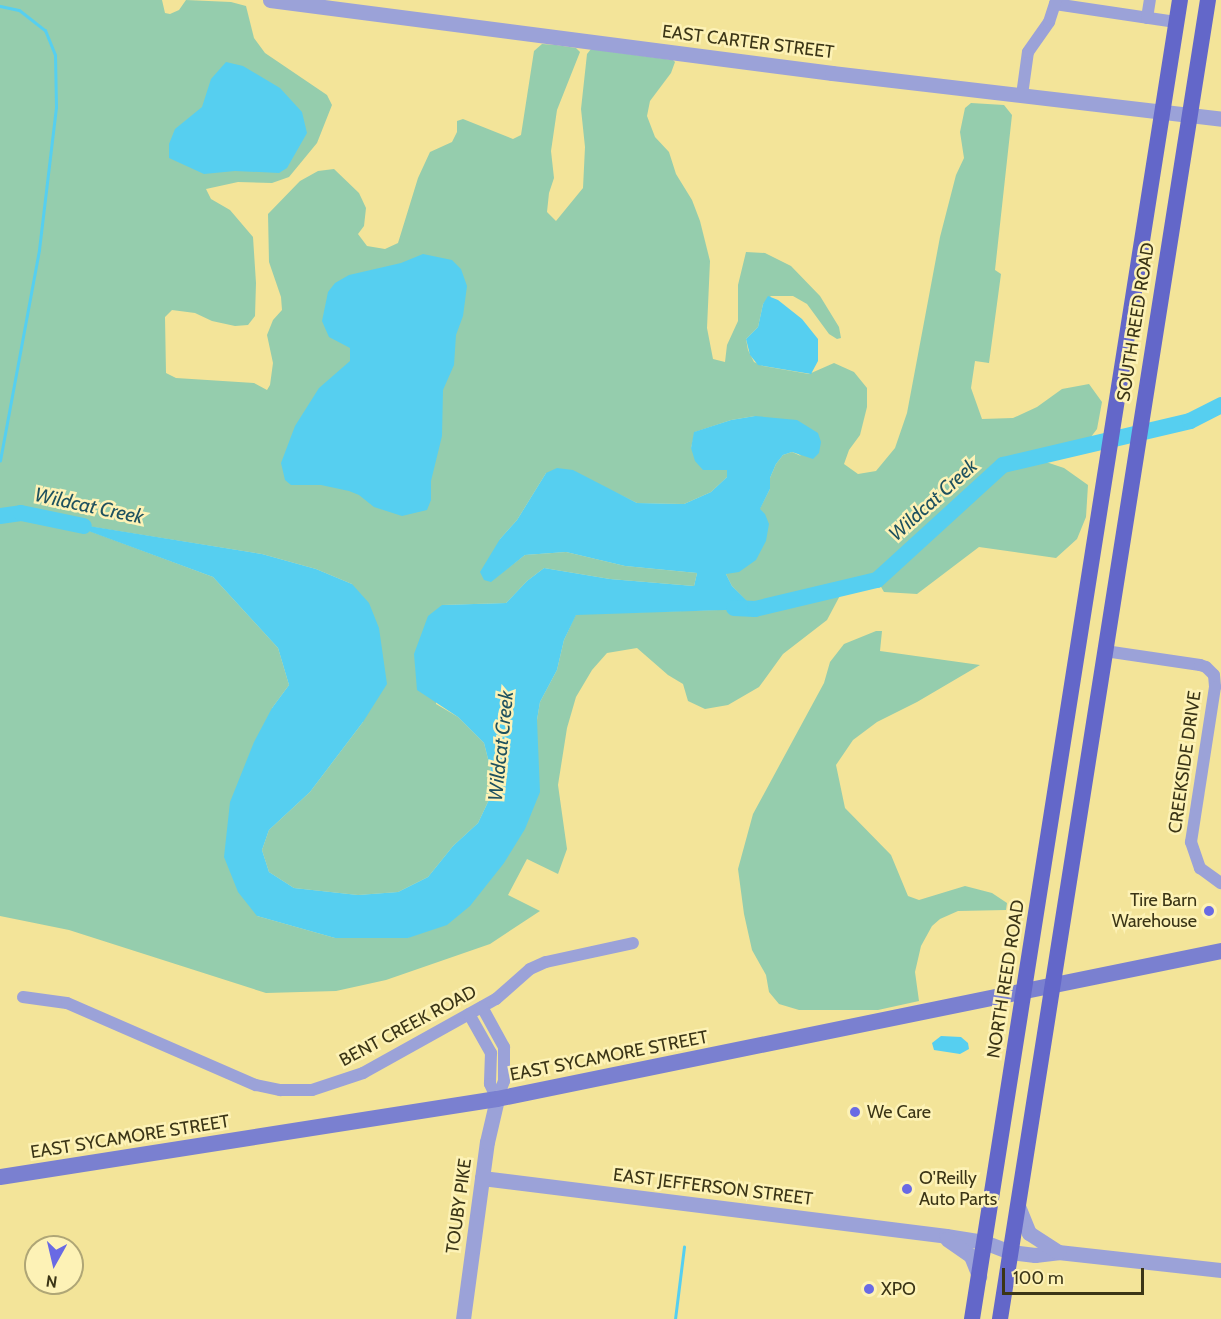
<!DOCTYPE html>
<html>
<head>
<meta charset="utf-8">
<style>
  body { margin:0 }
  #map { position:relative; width:1221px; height:1319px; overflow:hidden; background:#f3e499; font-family:Cabin,sans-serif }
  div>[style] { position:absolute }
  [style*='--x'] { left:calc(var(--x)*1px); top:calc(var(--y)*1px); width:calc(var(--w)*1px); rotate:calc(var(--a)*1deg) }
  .green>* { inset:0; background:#95cdad }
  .water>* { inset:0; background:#56cff0 }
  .stream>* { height:3px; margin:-1.5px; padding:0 1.5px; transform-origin:1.5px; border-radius:1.5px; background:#56cff0 }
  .river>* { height:16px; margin:-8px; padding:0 8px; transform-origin:8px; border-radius:8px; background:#56cff0 }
  .minor>* { height:12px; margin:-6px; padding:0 6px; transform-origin:6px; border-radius:6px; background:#9ba2d8 }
  .tertiary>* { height:15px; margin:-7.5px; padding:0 7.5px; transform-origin:7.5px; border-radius:7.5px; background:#9ba2d8 }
  .secondary>* { height:16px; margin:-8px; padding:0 8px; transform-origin:8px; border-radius:8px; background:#7a80d0 }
  .primary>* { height:16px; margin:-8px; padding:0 8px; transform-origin:8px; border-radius:8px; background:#6367c9 }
  .dots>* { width:16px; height:16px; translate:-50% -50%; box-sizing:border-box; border:3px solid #fdf2b6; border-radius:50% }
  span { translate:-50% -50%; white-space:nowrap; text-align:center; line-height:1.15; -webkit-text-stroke:5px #fdf2b6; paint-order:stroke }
  .street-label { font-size:18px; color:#3b3516 }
  .poi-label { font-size:18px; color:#3b3516 }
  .right { translate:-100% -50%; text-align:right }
  .left { translate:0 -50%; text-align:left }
  .water-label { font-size:20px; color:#1e515f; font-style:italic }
  .north { position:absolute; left:24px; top:1235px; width:60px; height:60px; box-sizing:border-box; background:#fdf2b6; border:2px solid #afa676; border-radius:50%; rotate:188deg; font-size:16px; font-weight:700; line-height:24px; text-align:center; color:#3b3516 }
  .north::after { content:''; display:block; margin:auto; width:21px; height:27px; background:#696ae4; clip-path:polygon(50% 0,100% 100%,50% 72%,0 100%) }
  .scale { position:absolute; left:1002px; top:1268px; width:142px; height:27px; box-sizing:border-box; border:3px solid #3b3516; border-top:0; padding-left:8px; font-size:18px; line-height:21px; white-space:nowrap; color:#3b3516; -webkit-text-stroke:4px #fdf2b6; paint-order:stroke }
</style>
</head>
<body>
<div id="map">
  <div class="green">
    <div style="clip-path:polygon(evenodd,0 0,162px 0,165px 13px,170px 14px,179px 10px,186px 0,231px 2px,246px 6px,254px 38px,265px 53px,327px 95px,332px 105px,317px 143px,289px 177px,272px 183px,238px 182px,206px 189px,211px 199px,230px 210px,253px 237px,256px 283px,255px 316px,248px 325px,235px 326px,212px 321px,195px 313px,172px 310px,165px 317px,166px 373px,176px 378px,254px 383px,267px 390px,270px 385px,273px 363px,267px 335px,273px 320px,282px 310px,281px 297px,269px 262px,268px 214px,300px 181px,318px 171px,334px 169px,359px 193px,366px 208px,364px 226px,358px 234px,367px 246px,385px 249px,398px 243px,418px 178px,430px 152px,452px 142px,457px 132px,457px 121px,463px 119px,513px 139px,521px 135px,534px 51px,542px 44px,556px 45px,576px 48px,580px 52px,557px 110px,551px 151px,554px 178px,549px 193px,547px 212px,556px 221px,583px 188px,585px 147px,581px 109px,587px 54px,591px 49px,673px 60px,675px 62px,671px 73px,650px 101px,647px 116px,655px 137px,669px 152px,676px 174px,692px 200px,700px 221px,710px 261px,707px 328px,713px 359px,725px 362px,727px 345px,738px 321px,738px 285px,746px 252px,765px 253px,791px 266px,820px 296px,839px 327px,841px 338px,837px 339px,829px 334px,807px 304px,793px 296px,771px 296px,763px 304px,758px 327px,746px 339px,748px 350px,754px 362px,763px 366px,809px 374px,834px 363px,854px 372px,867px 388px,867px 407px,860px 435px,849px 450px,844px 464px,858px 474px,876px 471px,895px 448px,907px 413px,940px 237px,956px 175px,964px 158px,960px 132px,965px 108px,971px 103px,1004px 105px,1012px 115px,995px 270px,1001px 274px,989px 363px,975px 361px,971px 388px,982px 419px,1013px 418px,1037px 407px,1062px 389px,1089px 384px,1102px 402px,1097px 429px,1084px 446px,1034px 458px,1064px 468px,1088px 485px,1086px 517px,1077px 539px,1056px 558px,979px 547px,917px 594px,884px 592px,877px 580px,844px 588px,827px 620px,783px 654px,759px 687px,728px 705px,705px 709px,688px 701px,683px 684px,668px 675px,637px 648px,607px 653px,592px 670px,576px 697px,567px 728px,558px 785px,567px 849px,558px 874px,527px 859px,508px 895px,540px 911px,490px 944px,386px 980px,336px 991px,266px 993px,69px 930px,0 916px,0 0,755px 416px,801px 456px,792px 452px,783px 455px,776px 464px,770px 478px,770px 489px,726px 574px,732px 586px,754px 609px,576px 614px,564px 640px,557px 670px,540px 702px,537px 720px,537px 754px,408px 938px,335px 938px,257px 916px,272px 708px,289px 685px,278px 648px,213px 577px,68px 523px,262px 554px,316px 569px,352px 584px,363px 722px,310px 792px,269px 830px,262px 850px,269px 872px,294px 888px,358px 895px,398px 892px,428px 877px,453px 846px,478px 823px,495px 787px,484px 743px,458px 717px,436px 704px,442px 605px,506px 603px,527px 581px,544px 568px,610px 579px,694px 586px,697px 573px,625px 566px,566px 552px,525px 555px,491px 581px,500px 539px,517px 520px,546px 473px,594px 482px,637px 503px,684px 504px,711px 492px,727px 477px,727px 470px,691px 448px,695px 432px,731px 420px,755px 416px)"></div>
    <div style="clip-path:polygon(876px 631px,882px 631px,880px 651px,980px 665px,917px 702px,877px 722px,853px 740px,836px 765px,845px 808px,891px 855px,908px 896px,919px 900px,965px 886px,992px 893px,1007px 903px,1006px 910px,958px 911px,940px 919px,932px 926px,921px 946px,915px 972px,919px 1001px,878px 1010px,799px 1010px,779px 1004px,769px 992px,766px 975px,752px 950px,744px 914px,738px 869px,753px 814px,824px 683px,830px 662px,844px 644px)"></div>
  </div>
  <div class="water">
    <div style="clip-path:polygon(226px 62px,243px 66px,280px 88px,302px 112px,307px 133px,287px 168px,279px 173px,235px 171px,204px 174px,169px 158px,169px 144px,175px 129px,202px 107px,211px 79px)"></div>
    <div style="clip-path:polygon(423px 254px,452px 260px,461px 269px,467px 286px,463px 316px,456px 335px,454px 365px,443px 390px,442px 436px,431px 481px,431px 500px,427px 510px,402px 516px,374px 507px,359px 495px,349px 491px,321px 485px,291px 485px,285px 480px,281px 463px,295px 426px,319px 388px,350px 361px,350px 348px,329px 337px,325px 328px,322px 321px,328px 292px,335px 283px,349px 275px,401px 263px)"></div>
    <div style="clip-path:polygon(768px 296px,778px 300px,802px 319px,818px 339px,818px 361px,811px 374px,758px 365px,750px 355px,746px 339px,758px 327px,763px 304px)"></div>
    <div style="clip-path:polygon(755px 416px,797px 420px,818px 433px,821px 442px,819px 453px,813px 459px,792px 452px,783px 455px,776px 464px,770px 478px,770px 489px,760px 509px,765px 514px,769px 524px,766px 541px,756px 560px,739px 572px,726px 574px,732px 586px,755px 609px,576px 615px,564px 640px,557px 670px,540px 702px,537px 720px,540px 792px,525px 829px,504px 863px,470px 906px,447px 925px,408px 938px,335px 938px,257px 916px,238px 892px,224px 857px,230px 802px,254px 742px,272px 708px,289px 685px,278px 648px,213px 577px,64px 522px,262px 554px,316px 569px,352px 584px,369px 603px,379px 628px,387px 684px,363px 722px,310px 792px,269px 830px,262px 850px,269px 872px,294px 888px,358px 895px,398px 892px,428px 877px,453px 846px,478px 823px,495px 787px,484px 743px,458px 717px,417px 690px,414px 654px,428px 616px,442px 605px,506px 603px,527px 581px,544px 568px,610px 579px,694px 586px,697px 573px,625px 566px,566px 552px,525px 555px,491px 582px,484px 580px,480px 572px,500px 539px,517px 520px,546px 473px,557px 468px,573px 470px,637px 503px,684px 504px,711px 492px,727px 477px,727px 470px,703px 470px,695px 461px,691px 448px,694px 432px,731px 420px)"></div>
    <div style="clip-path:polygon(941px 1036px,961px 1037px,968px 1043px,969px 1049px,960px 1054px,934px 1050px,932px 1043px)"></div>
  </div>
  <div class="stream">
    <div style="--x:0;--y:6;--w:19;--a:12"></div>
    <div style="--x:19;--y:10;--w:33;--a:38"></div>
    <div style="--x:45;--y:30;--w:27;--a:68"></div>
    <div style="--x:55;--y:55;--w:52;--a:88.9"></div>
    <div style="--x:56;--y:107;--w:144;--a:96.8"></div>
    <div style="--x:39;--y:250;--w:214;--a:100.5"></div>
    <div style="--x:675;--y:1319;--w:73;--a:-82.9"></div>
  </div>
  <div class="river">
    <div style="--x:0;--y:516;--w:21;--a:-8"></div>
    <div style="--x:21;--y:513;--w:64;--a:11.7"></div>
    <div style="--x:734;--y:608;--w:21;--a:3"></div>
    <div style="--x:755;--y:609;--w:125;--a:-13.4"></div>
    <div style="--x:877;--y:580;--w:171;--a:-42.4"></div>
    <div style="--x:1003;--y:465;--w:192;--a:-13.2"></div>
    <div style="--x:1190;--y:421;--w:35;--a:-27"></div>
  </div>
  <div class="minor">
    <div style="--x:1055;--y:4;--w:122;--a:8.5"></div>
    <div style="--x:1147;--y:18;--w:18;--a:-81"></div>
    <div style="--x:1022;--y:95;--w:43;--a:-82.1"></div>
    <div style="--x:1028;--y:52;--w:37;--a:-55"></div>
    <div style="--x:1049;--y:22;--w:23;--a:-72"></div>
    <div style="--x:1105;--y:651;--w:96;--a:8.4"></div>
    <div style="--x:1200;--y:665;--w:6;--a:18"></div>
    <div style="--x:1206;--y:667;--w:11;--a:45"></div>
    <div style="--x:1214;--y:675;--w:12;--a:85"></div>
    <div style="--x:1215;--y:687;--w:157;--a:98.8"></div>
    <div style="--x:1191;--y:842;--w:28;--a:71"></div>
    <div style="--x:1200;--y:868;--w:26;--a:36"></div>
    <div style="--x:23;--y:997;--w:44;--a:7.8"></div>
    <div style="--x:67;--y:1003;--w:206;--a:23.5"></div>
    <div style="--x:256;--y:1085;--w:25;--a:12"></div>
    <div style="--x:280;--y:1090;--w:32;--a:0"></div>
    <div style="--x:312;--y:1090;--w:54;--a:-18.4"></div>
    <div style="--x:363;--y:1073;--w:152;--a:-29.1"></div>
    <div style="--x:496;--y:999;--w:45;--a:-41.4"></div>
    <div style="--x:530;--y:969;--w:17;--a:-24"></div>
    <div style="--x:546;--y:962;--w:89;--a:-12.3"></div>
    <div style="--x:482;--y:1007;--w:46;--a:61.2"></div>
    <div style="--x:504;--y:1047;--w:34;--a:90"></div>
    <div style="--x:504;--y:1081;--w:19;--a:111"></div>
    <div style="--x:469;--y:1014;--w:45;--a:60.6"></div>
    <div style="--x:491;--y:1053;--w:31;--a:92"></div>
    <div style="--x:490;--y:1084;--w:17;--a:65"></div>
  </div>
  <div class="tertiary">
    <div style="--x:270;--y:0;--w:567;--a:7.4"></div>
    <div style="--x:832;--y:73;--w:392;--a:6.7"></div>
    <div style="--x:482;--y:1178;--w:468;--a:7.1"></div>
    <div style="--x:946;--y:1236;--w:38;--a:9"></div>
    <div style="--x:984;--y:1242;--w:28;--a:21"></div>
    <div style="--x:1010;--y:1252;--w:25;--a:7"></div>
    <div style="--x:1035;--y:1255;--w:23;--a:-7"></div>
    <div style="--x:1058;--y:1252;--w:164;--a:6.3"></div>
    <div style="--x:1018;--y:1206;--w:29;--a:68"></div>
    <div style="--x:1029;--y:1233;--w:35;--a:33"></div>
    <div style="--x:947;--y:1239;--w:29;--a:35"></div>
    <div style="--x:971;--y:1256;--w:22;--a:68"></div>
    <div style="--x:463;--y:1319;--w:179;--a:-82.3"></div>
    <div style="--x:487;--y:1142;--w:44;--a:-76.9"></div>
  </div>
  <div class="secondary">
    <div style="--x:0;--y:1177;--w:503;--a:-8.92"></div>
    <div style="--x:497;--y:1099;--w:739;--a:-11.55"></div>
  </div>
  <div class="primary">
    <div style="--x:972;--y:1319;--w:1335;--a:-81.04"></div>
    <div style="--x:1000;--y:1319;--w:1335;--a:-81.04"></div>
  </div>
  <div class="dots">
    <div style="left:1209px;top:911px;background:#696ae4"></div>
    <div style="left:855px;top:1112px;background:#696ae4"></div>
    <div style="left:907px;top:1189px;background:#696ae4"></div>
    <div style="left:869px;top:1289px;background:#696ae4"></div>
  </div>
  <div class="street-label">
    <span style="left:748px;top:42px;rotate:7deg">EAST CARTER STREET</span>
    <span style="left:1136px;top:322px;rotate:-81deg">SOUTH REED ROAD</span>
    <span style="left:1185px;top:762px;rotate:-82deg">CREEKSIDE DRIVE</span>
    <span style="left:1006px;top:979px;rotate:-81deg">NORTH REED ROAD</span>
    <span style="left:408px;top:1026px;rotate:-28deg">BENT CREEK ROAD</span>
    <span style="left:609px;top:1056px;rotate:-11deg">EAST SYCAMORE STREET</span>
    <span style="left:130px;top:1137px;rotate:-9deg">EAST SYCAMORE STREET</span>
    <span style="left:713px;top:1187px;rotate:7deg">EAST JEFFERSON STREET</span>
    <span style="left:459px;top:1206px;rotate:-82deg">TOUBY PIKE</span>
  </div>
  <div class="poi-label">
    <span class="right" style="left:1197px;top:911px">Tire Barn<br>Warehouse</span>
    <span class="left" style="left:867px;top:1112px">We Care</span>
    <span class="left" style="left:919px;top:1189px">O'Reilly<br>Auto Parts</span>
    <span class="left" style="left:881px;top:1289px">XPO</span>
  </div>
  <div class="water-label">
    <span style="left:933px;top:500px;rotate:-42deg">Wildcat Creek</span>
    <span style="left:89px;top:506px;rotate:12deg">Wildcat Creek</span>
    <span style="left:501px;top:746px;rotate:-84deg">Wildcat Creek</span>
  </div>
  <div class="north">N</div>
  <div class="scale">100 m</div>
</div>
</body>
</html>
